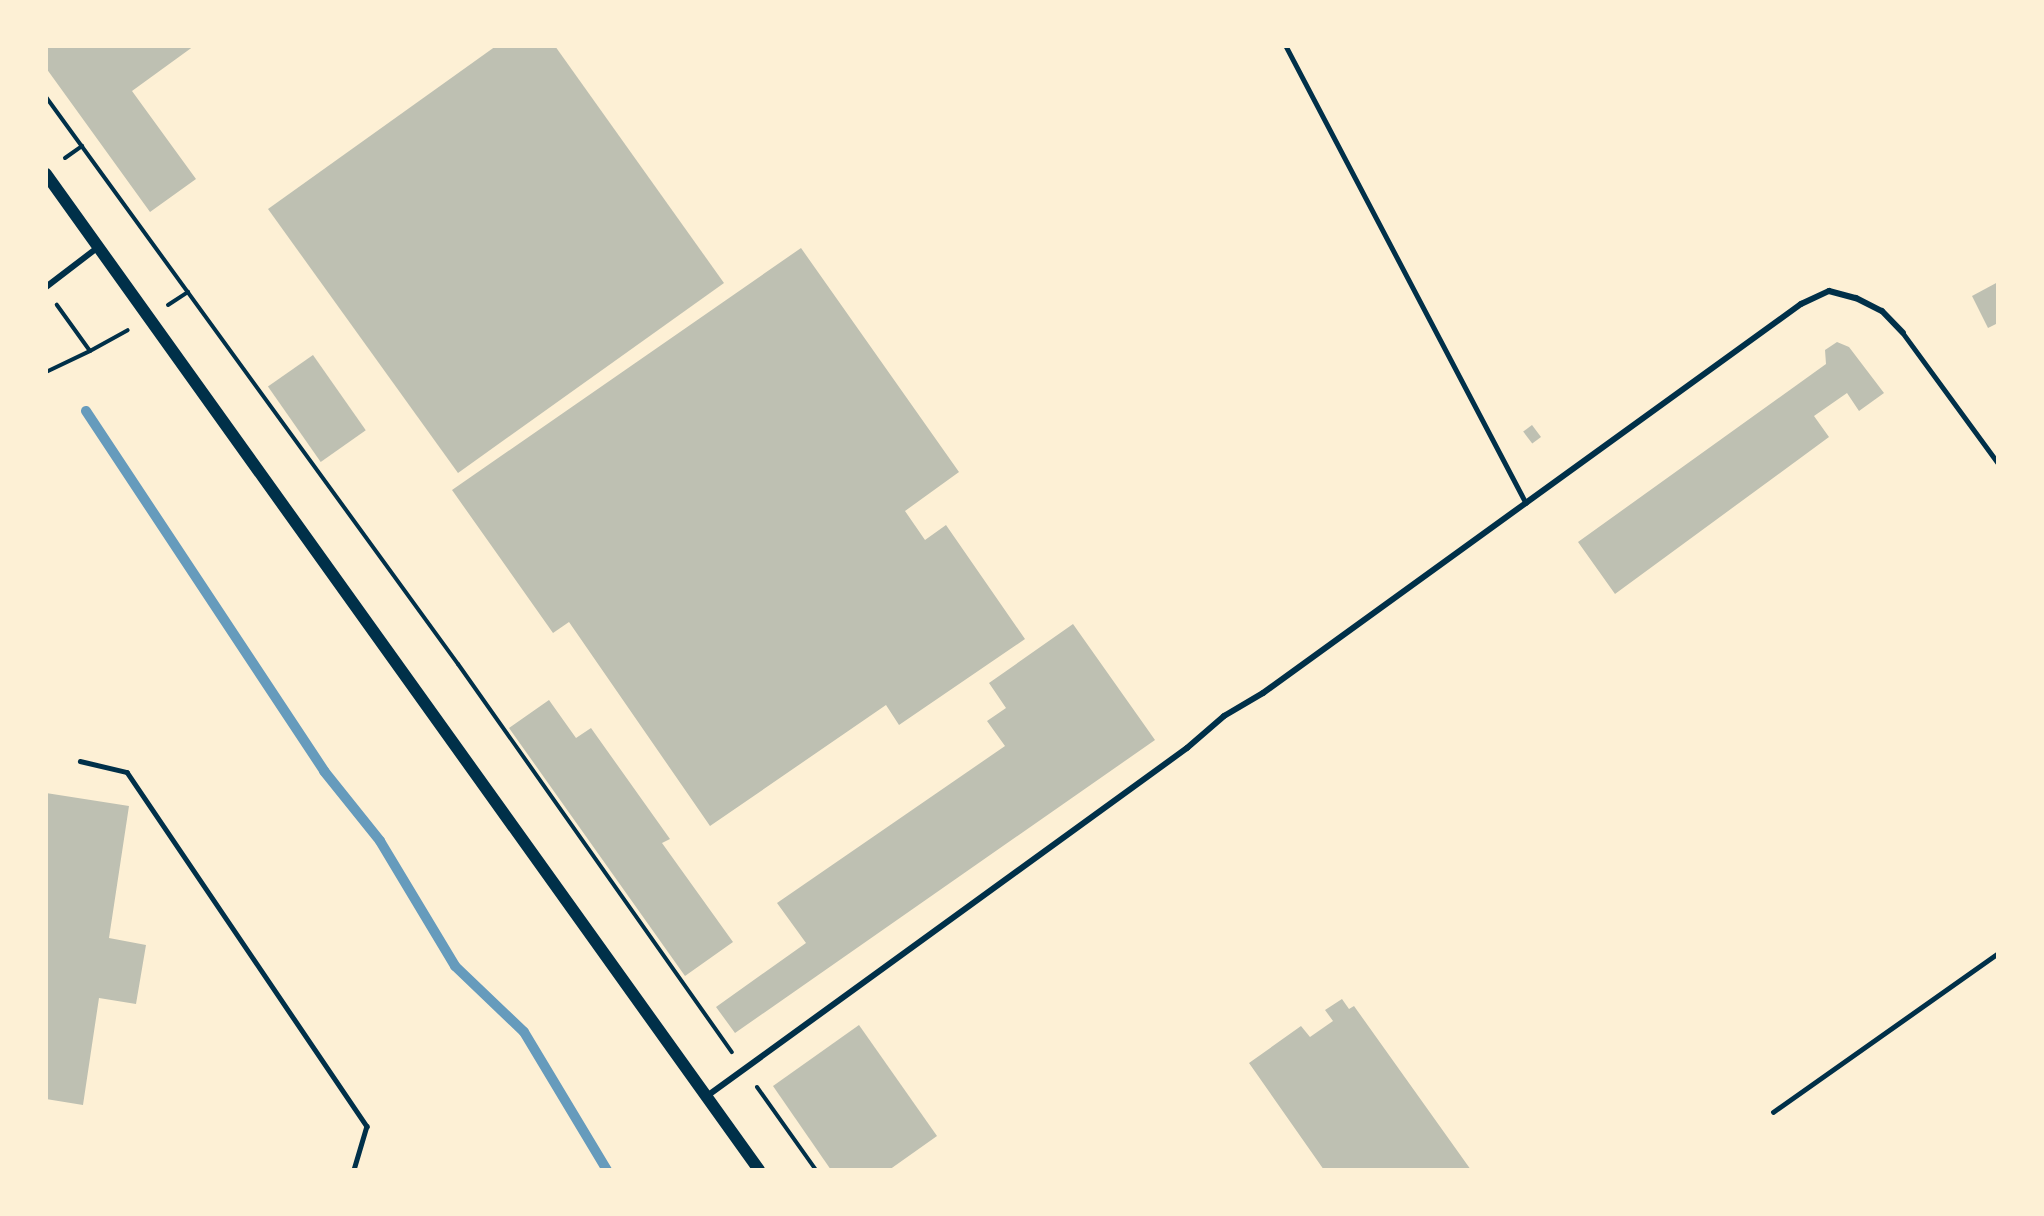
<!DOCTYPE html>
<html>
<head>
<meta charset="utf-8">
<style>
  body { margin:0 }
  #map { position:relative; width:2044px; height:1216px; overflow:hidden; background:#fdf0d5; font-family:"Space Grotesk",sans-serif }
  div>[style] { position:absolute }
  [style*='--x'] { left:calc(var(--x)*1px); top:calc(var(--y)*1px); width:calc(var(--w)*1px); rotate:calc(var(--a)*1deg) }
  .stream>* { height:10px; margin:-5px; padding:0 5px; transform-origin:5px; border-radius:5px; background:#669bbc }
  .building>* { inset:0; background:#bec0b2; transform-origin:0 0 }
  .path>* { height:4px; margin:-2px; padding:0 2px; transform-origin:2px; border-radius:2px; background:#003049 }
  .service>* { height:4.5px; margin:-2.25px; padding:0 2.25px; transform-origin:2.25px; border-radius:2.25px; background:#003049 }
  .minor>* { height:6px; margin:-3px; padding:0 3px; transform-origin:3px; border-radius:3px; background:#003049 }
  .secondary>* { height:12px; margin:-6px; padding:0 6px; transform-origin:6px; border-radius:6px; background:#003049 }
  span { translate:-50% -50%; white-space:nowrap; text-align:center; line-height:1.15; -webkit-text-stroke:5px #fdf0d5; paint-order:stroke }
  .frame { position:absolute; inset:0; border:48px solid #fdf0d5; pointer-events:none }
</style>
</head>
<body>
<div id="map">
  <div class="stream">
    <div style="--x:86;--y:411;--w:432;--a:56.5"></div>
    <div style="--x:324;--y:771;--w:90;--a:51.3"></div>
    <div style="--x:380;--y:841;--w:146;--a:59"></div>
    <div style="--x:455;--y:966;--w:95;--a:43.7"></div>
    <div style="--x:524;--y:1032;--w:161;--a:59"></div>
  </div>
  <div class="building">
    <div style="clip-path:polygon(46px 46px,194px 46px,132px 91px,196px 179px,150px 212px,46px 68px)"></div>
    <div style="clip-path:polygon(496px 46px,555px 46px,724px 283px,458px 473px,268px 209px)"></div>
    <div style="clip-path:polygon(801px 248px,959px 472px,905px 511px,925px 540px,946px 525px,1025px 639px,899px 725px,886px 705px,710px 826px,569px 622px,553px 633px,452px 490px)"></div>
    <div style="clip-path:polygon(1998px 282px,1998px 323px,1988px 328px,1972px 296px)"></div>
    <div style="clip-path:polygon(1837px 342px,1849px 347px,1884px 393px,1859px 411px,1847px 393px,1814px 416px,1829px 437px,1615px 594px,1578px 542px,1826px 364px,1825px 350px)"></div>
    <div style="left:313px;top:355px;width:92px;height:55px;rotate:55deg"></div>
    <div style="left:1532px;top:425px;width:15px;height:11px;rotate:53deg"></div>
    <div style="clip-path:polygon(1073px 624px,1155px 740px,735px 1033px,716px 1007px,806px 943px,777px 903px,1005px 746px,987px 721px,1006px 708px,989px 683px)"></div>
    <div style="clip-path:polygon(549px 700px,576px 738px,591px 728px,670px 839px,662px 843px,733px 942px,685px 976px,509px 728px)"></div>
    <div style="clip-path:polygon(46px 793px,129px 806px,109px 938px,146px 945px,136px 1004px,99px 998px,83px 1105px,46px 1099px)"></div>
    <div style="clip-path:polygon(1342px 999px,1349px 1009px,1354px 1006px,1471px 1170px,1324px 1170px,1249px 1063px,1301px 1026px,1310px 1037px,1333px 1021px,1325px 1010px)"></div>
    <div style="clip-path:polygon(859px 1025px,937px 1136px,889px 1170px,831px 1170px,773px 1086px)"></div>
  </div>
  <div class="path">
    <div style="--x:46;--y:97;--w:701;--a:54"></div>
    <div style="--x:458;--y:664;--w:475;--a:54.8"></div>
    <div style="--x:65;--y:158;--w:21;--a:-35"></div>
    <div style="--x:168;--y:305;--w:24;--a:-33"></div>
    <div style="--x:90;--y:351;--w:43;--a:-28.9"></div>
    <div style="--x:46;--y:372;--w:49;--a:-25.5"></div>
    <div style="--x:90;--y:351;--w:57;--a:-125.7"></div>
    <div style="--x:757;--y:1087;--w:102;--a:54.6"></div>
  </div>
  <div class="service">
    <div style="--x:1286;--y:46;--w:516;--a:62.29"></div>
    <div style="--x:1903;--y:333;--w:161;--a:53.8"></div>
    <div style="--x:80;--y:761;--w:48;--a:13.2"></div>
    <div style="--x:127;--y:772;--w:428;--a:55.9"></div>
    <div style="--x:367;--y:1126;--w:46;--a:106.5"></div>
    <div style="--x:1773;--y:1112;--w:276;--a:-35.2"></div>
  </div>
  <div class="minor">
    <div style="--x:46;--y:287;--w:64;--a:-37.4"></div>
    <div style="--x:707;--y:1096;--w:593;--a:-35.94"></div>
    <div style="--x:1187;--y:748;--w:49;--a:-40.9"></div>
    <div style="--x:1224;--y:716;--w:45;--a:-30.5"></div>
    <div style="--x:1263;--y:693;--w:664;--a:-35.87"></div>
    <div style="--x:1801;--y:304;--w:31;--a:-25"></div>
    <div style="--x:1829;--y:291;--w:28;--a:15"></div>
    <div style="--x:1856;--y:298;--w:29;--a:27"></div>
    <div style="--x:1882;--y:311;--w:30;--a:46"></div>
  </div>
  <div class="secondary">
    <div style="--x:46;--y:174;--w:1225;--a:54.4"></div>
  </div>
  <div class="frame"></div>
</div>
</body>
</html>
